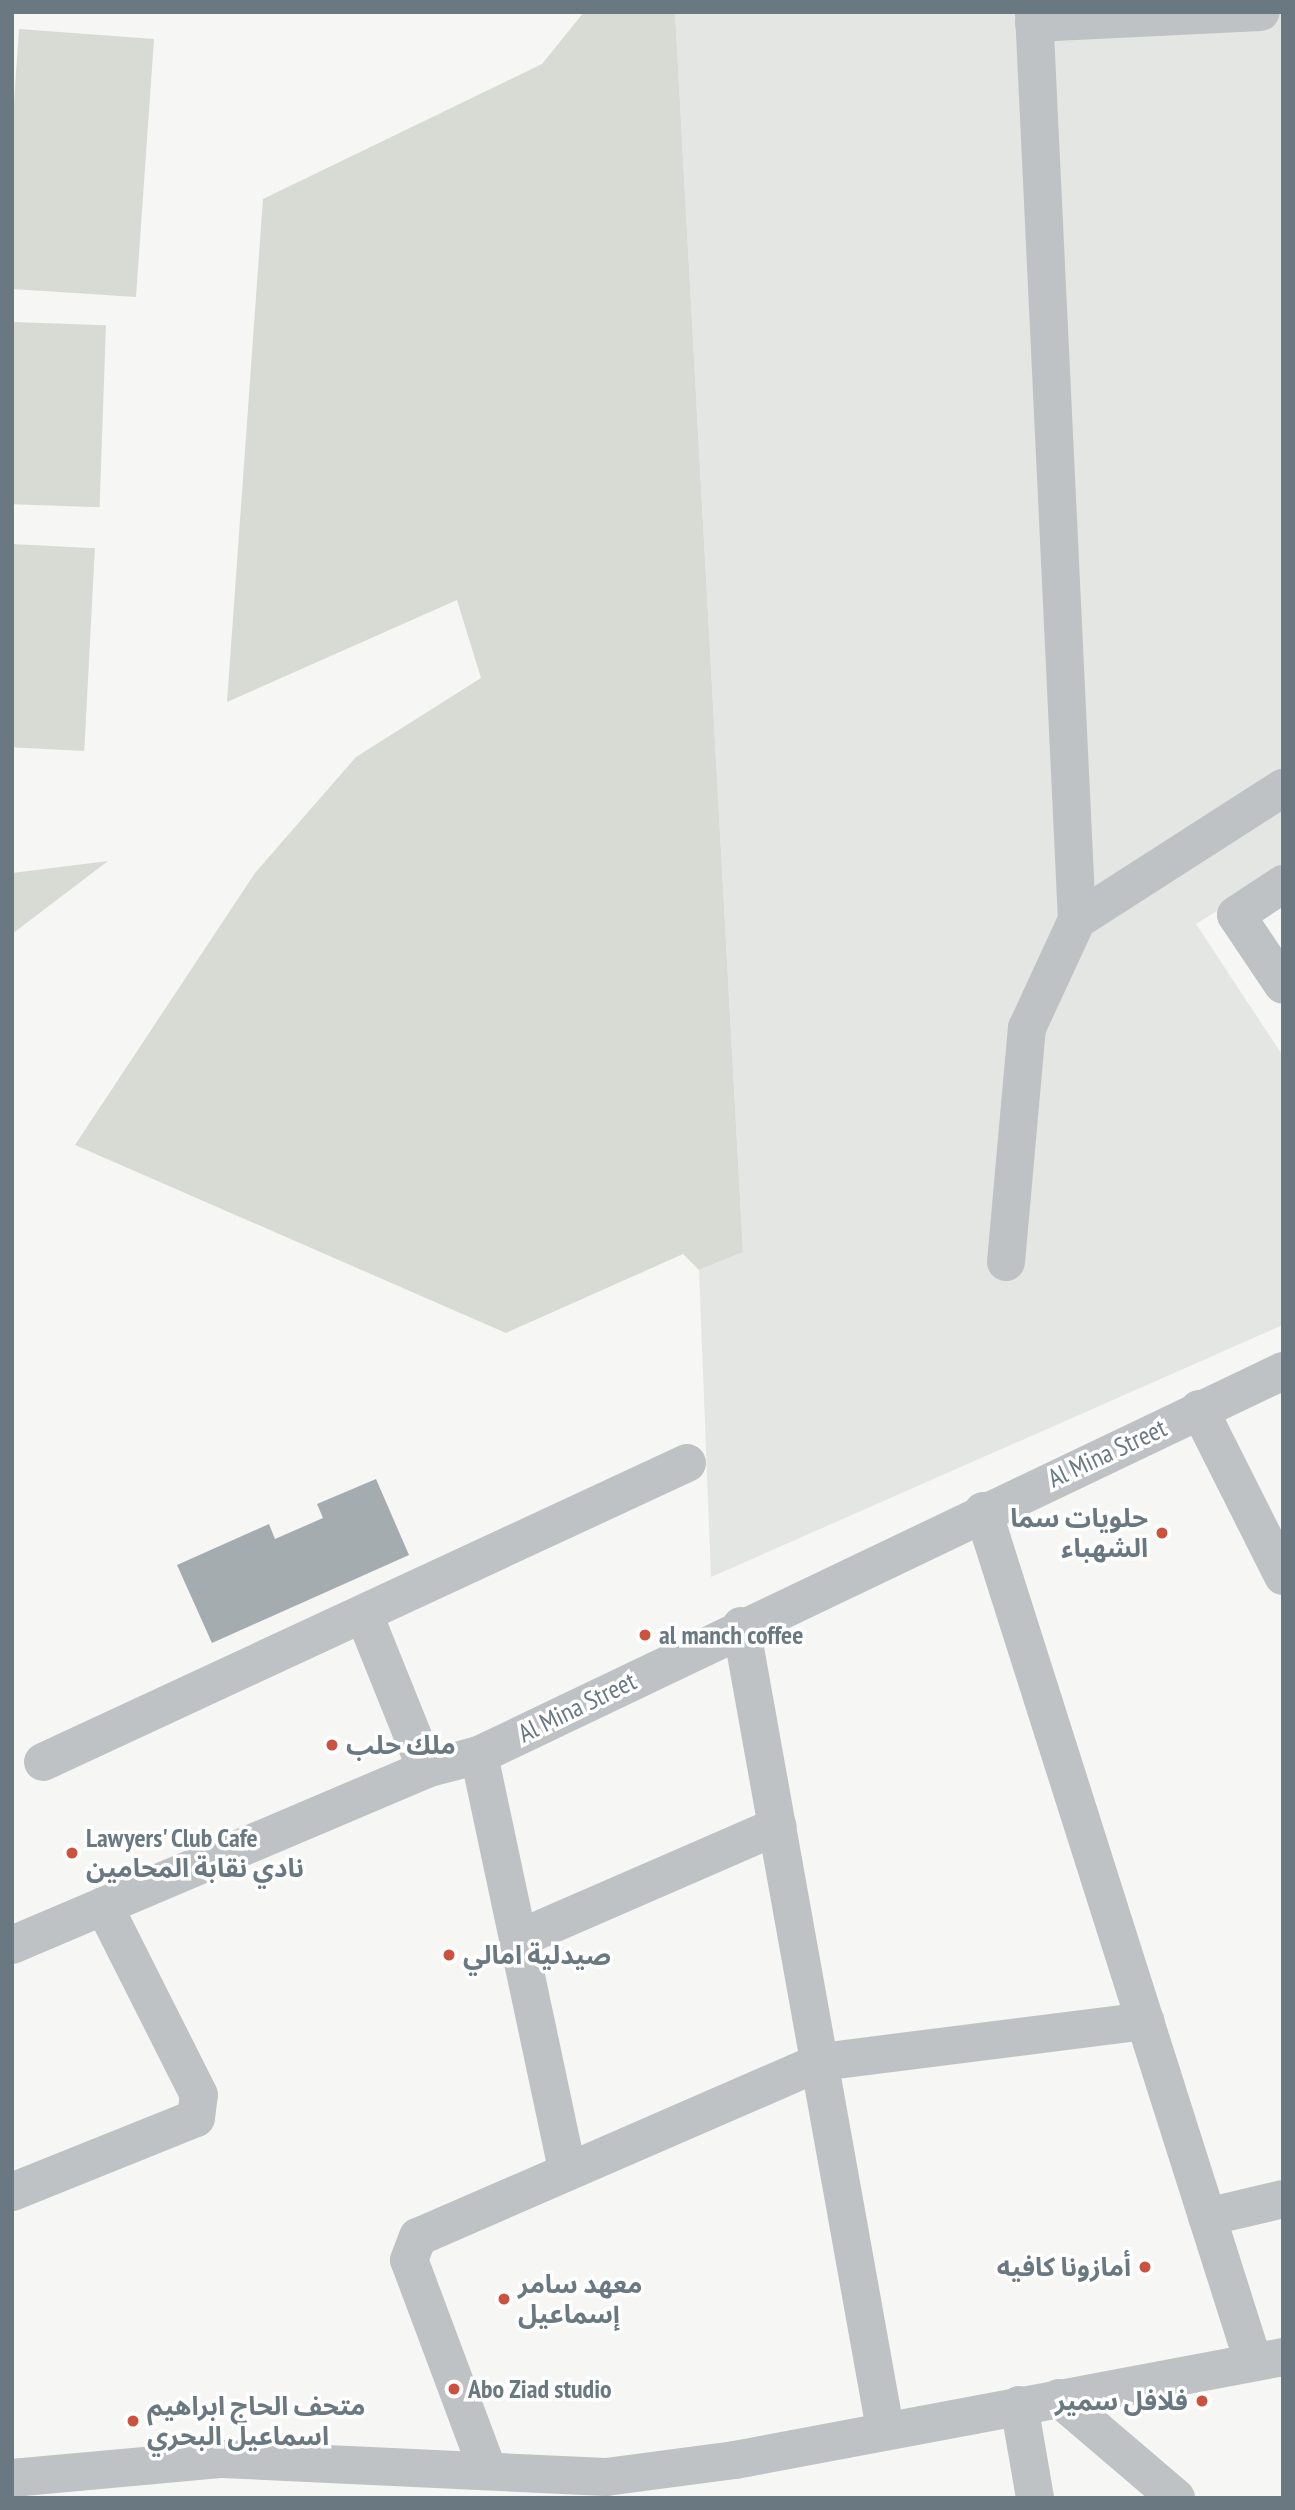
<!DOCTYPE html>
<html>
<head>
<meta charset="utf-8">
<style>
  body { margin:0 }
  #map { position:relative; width:1295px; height:2510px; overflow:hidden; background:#f6f6f4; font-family:"PT Sans Narrow","Noto Sans Arabic",sans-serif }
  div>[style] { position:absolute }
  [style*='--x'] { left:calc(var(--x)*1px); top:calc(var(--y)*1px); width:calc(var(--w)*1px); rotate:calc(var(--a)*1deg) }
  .built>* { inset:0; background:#e4e6e4 }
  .green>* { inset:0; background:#d7dbd4; transform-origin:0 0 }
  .building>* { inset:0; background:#a4acb0 }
  .minor>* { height:38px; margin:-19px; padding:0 19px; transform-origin:19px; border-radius:19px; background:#bec2c5 }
  .dots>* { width:19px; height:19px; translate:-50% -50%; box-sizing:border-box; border:4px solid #fff; border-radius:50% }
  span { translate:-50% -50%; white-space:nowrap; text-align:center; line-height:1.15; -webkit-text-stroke:7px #fff; paint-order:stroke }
  .street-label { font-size:26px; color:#6a7981 }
  .poi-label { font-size:26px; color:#6a7981; font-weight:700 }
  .right { translate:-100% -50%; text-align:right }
  .left { translate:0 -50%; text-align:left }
  .frame { position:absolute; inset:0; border:14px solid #6a7981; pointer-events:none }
</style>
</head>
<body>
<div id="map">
  <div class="built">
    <div style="clip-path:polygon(675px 12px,1283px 12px,1283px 869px,1196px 924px,1283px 1056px,1283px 1325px,711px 1577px,699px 1270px,743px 1252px)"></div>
  </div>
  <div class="green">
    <div style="clip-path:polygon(584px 12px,675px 12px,743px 1252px,699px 1270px,683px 1254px,506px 1333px,75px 1145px,255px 873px,356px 757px,481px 678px,457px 600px,227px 702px,263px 199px,542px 64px)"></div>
    <div style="clip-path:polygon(19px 29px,154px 39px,136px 297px,12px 289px,12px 132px)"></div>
    <div style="left:12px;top:322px;width:94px;height:182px;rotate:2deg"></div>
    <div style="left:12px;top:544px;width:83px;height:203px;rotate:3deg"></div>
    <div style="clip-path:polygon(108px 861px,12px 934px,12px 873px)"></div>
  </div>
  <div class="building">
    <div style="clip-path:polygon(376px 1479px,409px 1555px,212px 1643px,177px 1565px,269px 1524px,275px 1539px,323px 1518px,317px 1504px)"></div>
  </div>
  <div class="minor">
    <div style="--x:1034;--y:12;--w:909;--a:87.29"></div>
    <div style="--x:1034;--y:23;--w:227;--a:-2.8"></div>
    <div style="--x:1283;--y:884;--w:56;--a:146.6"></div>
    <div style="--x:1236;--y:915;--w:84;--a:56.1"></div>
    <div style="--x:1006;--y:1262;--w:235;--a:-84.9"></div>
    <div style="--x:1027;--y:1028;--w:119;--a:-65.2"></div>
    <div style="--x:1077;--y:920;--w:245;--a:-32.7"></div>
    <div style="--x:1199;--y:1409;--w:187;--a:63.3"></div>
    <div style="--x:983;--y:1511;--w:892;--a:72.38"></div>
    <div style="--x:365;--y:1617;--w:164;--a:68.1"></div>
    <div style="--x:741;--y:1626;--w:816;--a:79.83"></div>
    <div style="--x:479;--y:1755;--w:424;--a:78"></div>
    <div style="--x:43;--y:1762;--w:710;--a:-24.9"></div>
    <div style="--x:518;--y:1939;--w:283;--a:-23.5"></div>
    <div style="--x:12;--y:1945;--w:450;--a:-23"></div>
    <div style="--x:426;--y:1769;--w:55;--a:-14.8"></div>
    <div style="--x:479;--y:1755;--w:891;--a:-25.53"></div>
    <div style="--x:12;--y:2192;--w:198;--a:-21.9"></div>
    <div style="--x:196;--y:2118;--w:23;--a:-83"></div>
    <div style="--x:199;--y:2095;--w:212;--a:-116.7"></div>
    <div style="--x:1207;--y:2217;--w:78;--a:-13.3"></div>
    <div style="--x:1059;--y:2398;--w:154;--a:40.5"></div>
    <div style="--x:1019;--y:2405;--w:94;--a:80.2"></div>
    <div style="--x:488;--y:2471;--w:225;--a:-110.5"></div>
    <div style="--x:409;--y:2260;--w:25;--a:-69"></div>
    <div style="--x:418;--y:2237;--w:439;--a:-23.5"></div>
    <div style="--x:821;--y:2062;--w:327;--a:-7.2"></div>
    <div style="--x:12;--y:2478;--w:211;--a:-5.2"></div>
    <div style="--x:222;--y:2459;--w:384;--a:2.7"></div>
    <div style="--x:606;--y:2477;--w:130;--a:-7.5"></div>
    <div style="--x:735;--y:2460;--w:558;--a:-10.64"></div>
  </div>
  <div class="dots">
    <div style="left:1162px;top:1533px;background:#cc523f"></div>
    <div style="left:645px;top:1635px;background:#cc523f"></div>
    <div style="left:332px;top:1745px;background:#cc523f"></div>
    <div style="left:72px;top:1853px;background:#cc523f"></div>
    <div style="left:449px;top:1955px;background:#cc523f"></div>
    <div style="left:1145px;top:2267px;background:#cc523f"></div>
    <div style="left:504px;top:2299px;background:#cc523f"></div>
    <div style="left:454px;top:2389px;background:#cc523f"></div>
    <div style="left:1202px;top:2401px;background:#cc523f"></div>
    <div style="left:133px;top:2421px;background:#cc523f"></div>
  </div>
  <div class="street-label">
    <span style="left:1107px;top:1453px;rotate:-25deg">Al Mina Street</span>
    <span style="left:577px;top:1707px;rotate:-26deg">Al Mina Street</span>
  </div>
  <div class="poi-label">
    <span class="right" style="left:1148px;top:1533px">حلويات سما<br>الشهباء</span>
    <span class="left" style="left:659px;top:1635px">al manch coffee</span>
    <span class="left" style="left:346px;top:1745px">ملك حلب</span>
    <span class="left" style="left:86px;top:1853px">Lawyers' Club Cafe<br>نادي نقابة المحامين</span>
    <span class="left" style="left:463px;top:1955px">صيدلية امالي</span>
    <span class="right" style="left:1131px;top:2267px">أمازونا كافيه</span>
    <span class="left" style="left:518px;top:2299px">معهد سامر<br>إسماعيل</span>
    <span class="left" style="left:468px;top:2389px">Abo Ziad studio</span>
    <span class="right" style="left:1188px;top:2401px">فلافل سمير</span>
    <span class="left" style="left:147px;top:2421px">متحف الحاج ابراهيم<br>اسماعيل البحري</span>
  </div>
  <div class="frame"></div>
</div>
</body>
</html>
